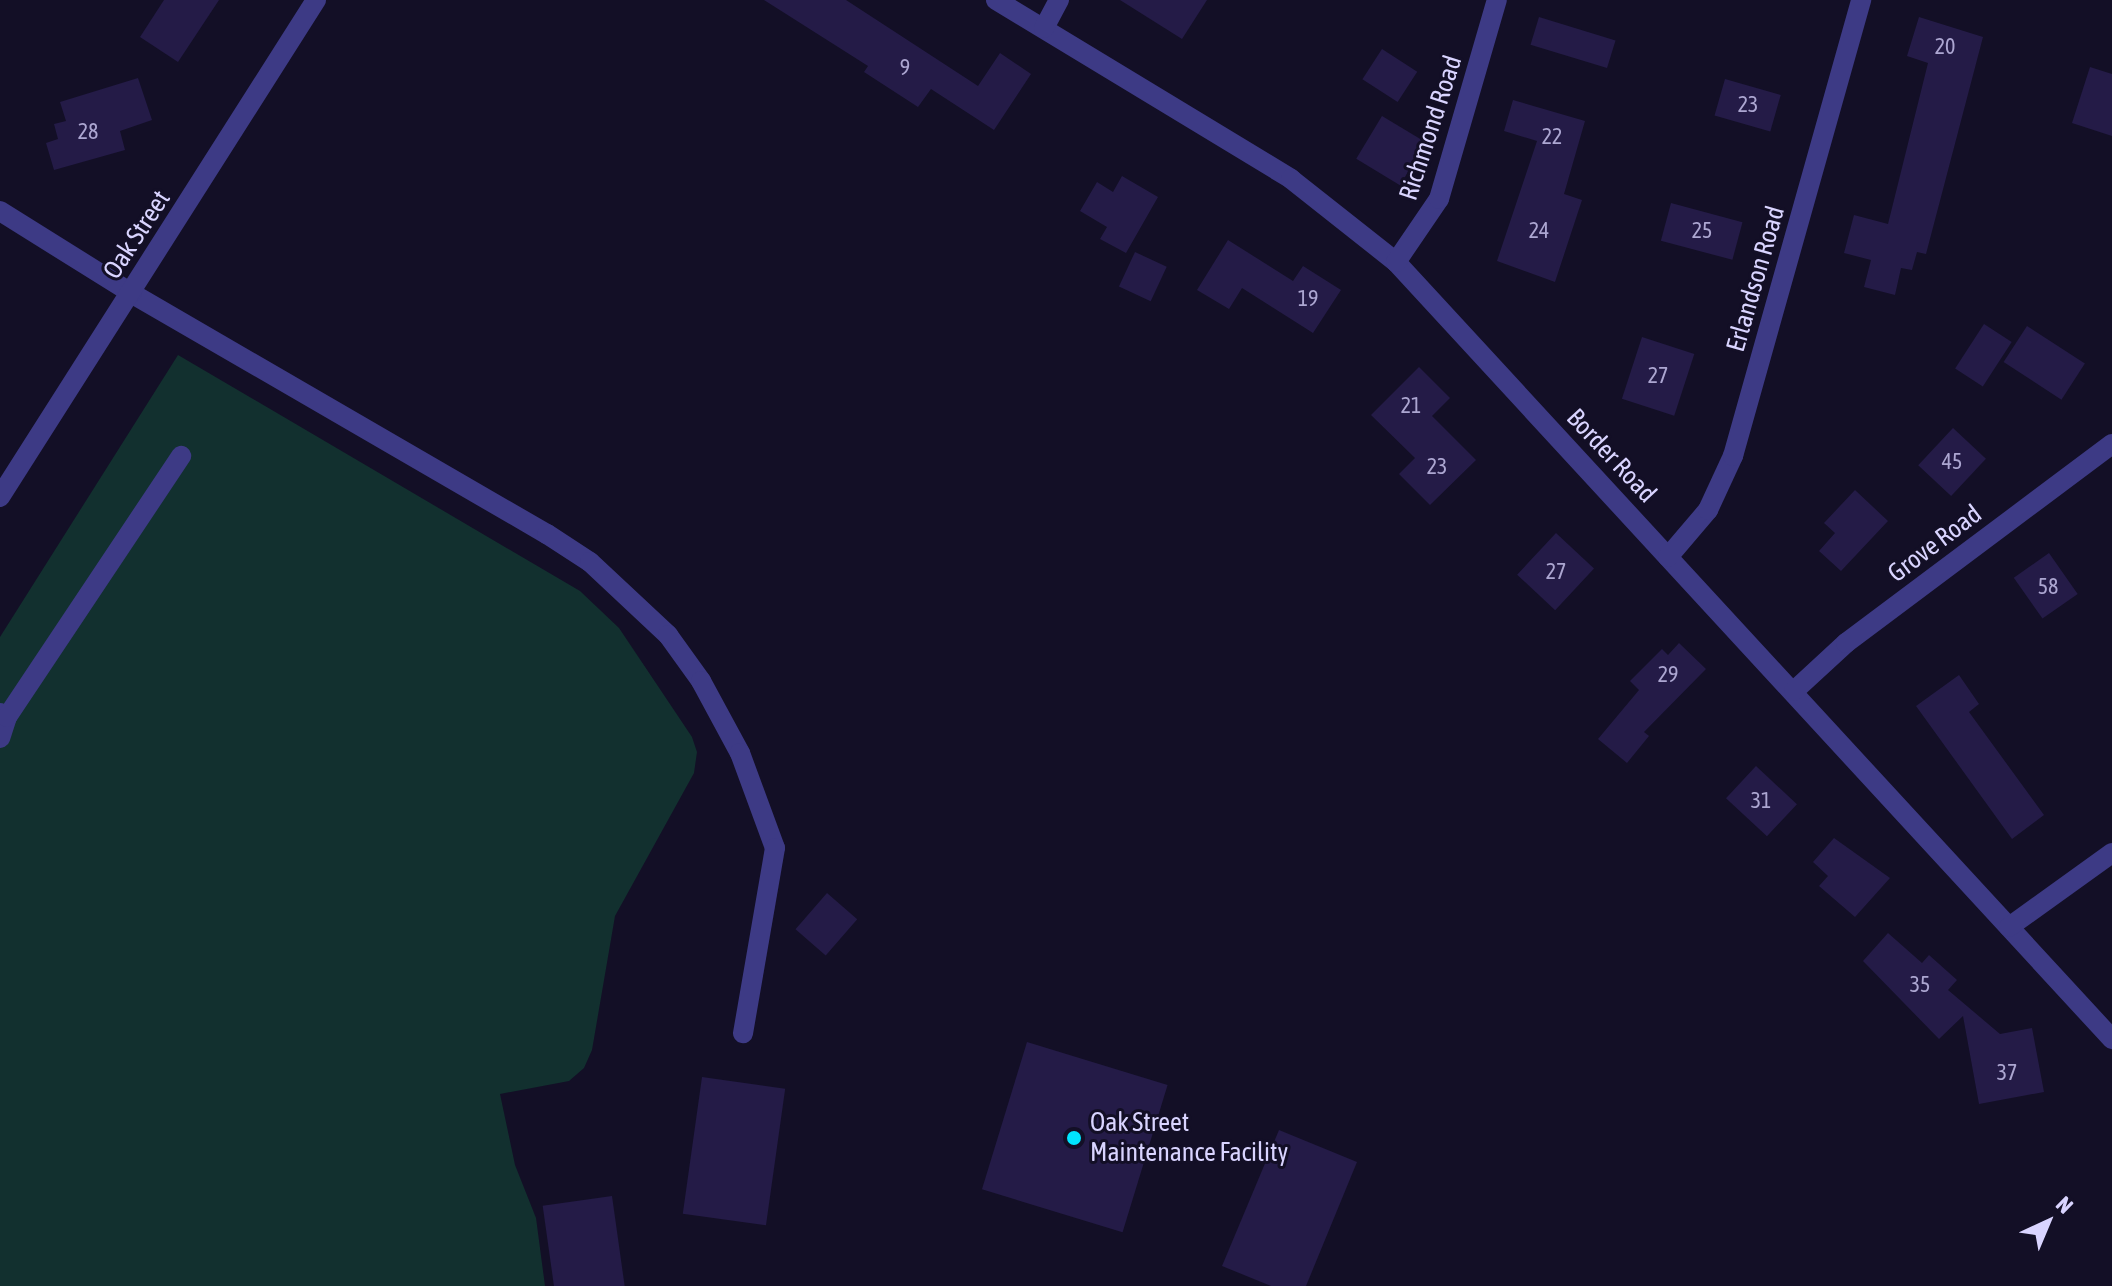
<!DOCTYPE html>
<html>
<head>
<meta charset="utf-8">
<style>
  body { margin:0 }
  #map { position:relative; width:2112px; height:1286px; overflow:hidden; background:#130f26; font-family:"Asap Condensed",sans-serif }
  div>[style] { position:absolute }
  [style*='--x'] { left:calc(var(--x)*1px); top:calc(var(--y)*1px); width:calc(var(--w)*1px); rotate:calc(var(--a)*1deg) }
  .green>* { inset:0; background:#12302f }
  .building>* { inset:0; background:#241b47; transform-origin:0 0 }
  .service>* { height:20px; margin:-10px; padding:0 10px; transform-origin:10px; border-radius:10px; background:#3d3a85 }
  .minor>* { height:20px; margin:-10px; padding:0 10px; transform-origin:10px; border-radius:10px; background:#3d3a85 }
  .tertiary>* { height:20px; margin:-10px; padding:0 10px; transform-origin:10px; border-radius:10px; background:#3d3a85 }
  .dots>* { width:22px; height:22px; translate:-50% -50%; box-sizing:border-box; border:4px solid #130f26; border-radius:50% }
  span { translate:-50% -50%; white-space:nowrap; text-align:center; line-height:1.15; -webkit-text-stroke:6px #130f26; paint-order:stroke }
  .number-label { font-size:22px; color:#aca6d1 }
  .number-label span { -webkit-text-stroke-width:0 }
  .street-label { font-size:26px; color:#d9d4ff }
  .poi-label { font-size:26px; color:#d9d4ff }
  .left { translate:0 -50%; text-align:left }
  .north { position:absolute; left:2008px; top:1182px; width:80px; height:80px; -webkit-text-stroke:6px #130f26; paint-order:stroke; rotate:44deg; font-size:22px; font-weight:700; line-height:32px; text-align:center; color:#d9d4ff }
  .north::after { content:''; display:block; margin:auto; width:28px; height:36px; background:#d9d4ff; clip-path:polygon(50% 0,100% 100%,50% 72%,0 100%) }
</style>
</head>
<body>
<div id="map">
  <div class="green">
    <div style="clip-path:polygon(178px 355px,580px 591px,619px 628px,692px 737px,697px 752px,694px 773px,615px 916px,592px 1050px,584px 1068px,569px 1081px,500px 1094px,515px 1165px,536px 1218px,545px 1286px,0 1286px,0 637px)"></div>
  </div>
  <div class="building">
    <div style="clip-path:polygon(164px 0,219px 0,178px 62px,140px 37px)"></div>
    <div style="clip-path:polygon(764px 0,846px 0,978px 86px,1000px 53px,1031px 74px,994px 130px,931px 89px,918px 107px,864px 72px,868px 66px)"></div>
    <div style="clip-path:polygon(1120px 0,1207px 0,1182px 39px)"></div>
    <div style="left:1539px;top:17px;width:80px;height:29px;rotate:17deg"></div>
    <div style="clip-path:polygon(1919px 17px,1983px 37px,1926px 254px,1917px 252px,1912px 270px,1901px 268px,1895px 295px,1864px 287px,1871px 260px,1844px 253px,1854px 215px,1888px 224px,1928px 63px,1907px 56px)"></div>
    <div style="left:1382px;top:49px;width:42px;height:36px;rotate:33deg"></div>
    <div style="clip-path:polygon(2090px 67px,2112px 74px,2112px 136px,2072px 123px)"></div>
    <div style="clip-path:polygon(138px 78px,152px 120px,120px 131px,125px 150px,54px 170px,46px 143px,58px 139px,54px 124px,66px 121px,60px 102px)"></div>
    <div style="left:1725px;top:79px;width:58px;height:38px;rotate:16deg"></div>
    <div style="clip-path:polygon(1513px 100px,1585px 121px,1564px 194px,1582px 200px,1555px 282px,1497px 261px,1537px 141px,1504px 131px)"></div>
    <div style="left:1382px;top:116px;width:51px;height:50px;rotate:31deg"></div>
    <div style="clip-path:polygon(1122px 176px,1158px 197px,1126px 253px,1100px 239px,1107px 227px,1080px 211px,1097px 182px,1113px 192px)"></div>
    <div style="left:1671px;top:203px;width:74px;height:39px;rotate:15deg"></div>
    <div style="clip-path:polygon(1228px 240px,1293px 281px,1303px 266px,1341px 290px,1313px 333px,1242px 288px,1229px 309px,1197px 290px)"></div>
    <div style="left:1135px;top:252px;width:35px;height:38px;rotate:25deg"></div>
    <div style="left:1984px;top:324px;width:33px;height:53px;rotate:33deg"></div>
    <div style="left:2027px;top:326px;width:69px;height:43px;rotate:33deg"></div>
    <div style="left:1642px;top:337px;width:55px;height:65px;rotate:18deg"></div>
    <div style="clip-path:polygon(1419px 367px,1450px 398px,1432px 416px,1476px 460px,1430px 505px,1399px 474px,1415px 458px,1371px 415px)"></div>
    <div style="left:1953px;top:428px;width:45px;height:51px;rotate:43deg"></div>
    <div style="clip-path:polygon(1855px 490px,1888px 521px,1841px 571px,1819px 551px,1835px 533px,1824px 523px)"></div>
    <div style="left:1556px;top:533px;width:52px;height:57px;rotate:43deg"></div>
    <div style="left:2049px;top:553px;width:50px;height:43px;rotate:55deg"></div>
    <div style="clip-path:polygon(1679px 643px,1706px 669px,1644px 732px,1649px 736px,1627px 763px,1598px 739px,1639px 690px,1630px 681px,1662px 649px,1668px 655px)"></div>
    <div style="clip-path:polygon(1959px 675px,1979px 704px,1969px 712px,2044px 815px,2012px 839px,1916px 706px)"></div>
    <div style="left:1756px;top:766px;width:56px;height:44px;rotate:43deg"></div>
    <div style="clip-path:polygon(1834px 838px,1890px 878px,1855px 917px,1819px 886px,1828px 876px,1813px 862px)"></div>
    <div style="left:827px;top:893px;width:40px;height:48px;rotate:41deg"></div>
    <div style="clip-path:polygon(1888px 933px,1922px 963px,1929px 955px,1957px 980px,1948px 990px,2000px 1034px,2032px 1028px,2044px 1092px,1979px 1104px,1963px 1016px,1939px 1039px,1863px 961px)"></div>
    <div style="left:1027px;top:1042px;width:147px;height:154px;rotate:17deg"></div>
    <div style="left:702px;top:1077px;width:84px;height:138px;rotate:8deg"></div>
    <div style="clip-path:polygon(1279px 1130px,1357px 1162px,1306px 1286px,1271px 1286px,1222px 1266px)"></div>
    <div style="left:612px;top:1196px;width:91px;height:70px;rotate:82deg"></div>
  </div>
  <div class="service">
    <div style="--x:131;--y:293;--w:481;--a:30.1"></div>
    <div style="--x:547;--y:534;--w:51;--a:33.1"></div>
    <div style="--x:590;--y:562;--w:107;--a:43.1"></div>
    <div style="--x:668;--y:635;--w:57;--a:54.3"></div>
    <div style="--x:701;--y:681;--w:82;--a:61.6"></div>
    <div style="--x:740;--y:753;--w:101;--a:69.8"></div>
    <div style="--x:775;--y:848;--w:188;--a:99.8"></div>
    <div style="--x:0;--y:713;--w:8;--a:30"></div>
    <div style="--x:7;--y:717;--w:22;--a:108"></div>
    <div style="--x:7;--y:717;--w:314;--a:-56.3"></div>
  </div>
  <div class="minor">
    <div style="--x:996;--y:0;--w:345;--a:31.2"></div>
    <div style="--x:1291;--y:179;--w:134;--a:38.3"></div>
    <div style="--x:1396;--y:262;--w:1057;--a:47.34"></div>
    <div style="--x:1044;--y:28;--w:32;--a:-62"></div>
    <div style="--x:0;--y:211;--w:155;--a:32"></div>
    <div style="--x:1396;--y:262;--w:76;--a:-55.7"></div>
    <div style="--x:1439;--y:199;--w:207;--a:-73.8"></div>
    <div style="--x:1668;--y:557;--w:62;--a:-49.6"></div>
    <div style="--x:1708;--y:510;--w:60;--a:-65.2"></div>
    <div style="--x:1733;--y:456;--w:474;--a:-74.3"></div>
    <div style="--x:1794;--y:691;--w:71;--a:-42.7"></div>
    <div style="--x:1846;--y:643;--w:332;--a:-36.8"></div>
    <div style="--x:2009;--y:927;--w:127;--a:-35.7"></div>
  </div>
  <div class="tertiary">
    <div style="--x:0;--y:497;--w:589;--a:-57.55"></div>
  </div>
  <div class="dots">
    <div style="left:1074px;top:1138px;background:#00e5ff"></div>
  </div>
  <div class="number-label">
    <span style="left:1945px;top:47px">20</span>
    <span style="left:905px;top:68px">9</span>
    <span style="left:1748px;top:105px">23</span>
    <span style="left:88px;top:132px">28</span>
    <span style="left:1552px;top:137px">22</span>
    <span style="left:1539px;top:231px">24</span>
    <span style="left:1702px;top:231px">25</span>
    <span style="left:1308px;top:299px">19</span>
    <span style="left:1658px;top:376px">27</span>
    <span style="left:1411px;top:406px">21</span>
    <span style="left:1952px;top:462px">45</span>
    <span style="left:1437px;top:467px">23</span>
    <span style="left:1556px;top:572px">27</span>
    <span style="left:2048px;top:587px">58</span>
    <span style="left:1668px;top:675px">29</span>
    <span style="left:1761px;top:801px">31</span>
    <span style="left:1920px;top:985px">35</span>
    <span style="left:2007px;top:1073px">37</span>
  </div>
  <div class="street-label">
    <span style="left:1431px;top:128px;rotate:-72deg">Richmond Road</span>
    <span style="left:137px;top:235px;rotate:-57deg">Oak Street</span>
    <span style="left:1756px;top:279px;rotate:-74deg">Erlandson Road</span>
    <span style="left:1611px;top:456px;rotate:47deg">Border Road</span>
    <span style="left:1935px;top:544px;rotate:-37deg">Grove Road</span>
  </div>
  <div class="poi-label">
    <span class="left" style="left:1090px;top:1138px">Oak Street<br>Maintenance Facility</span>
  </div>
  <div class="north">N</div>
</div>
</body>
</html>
